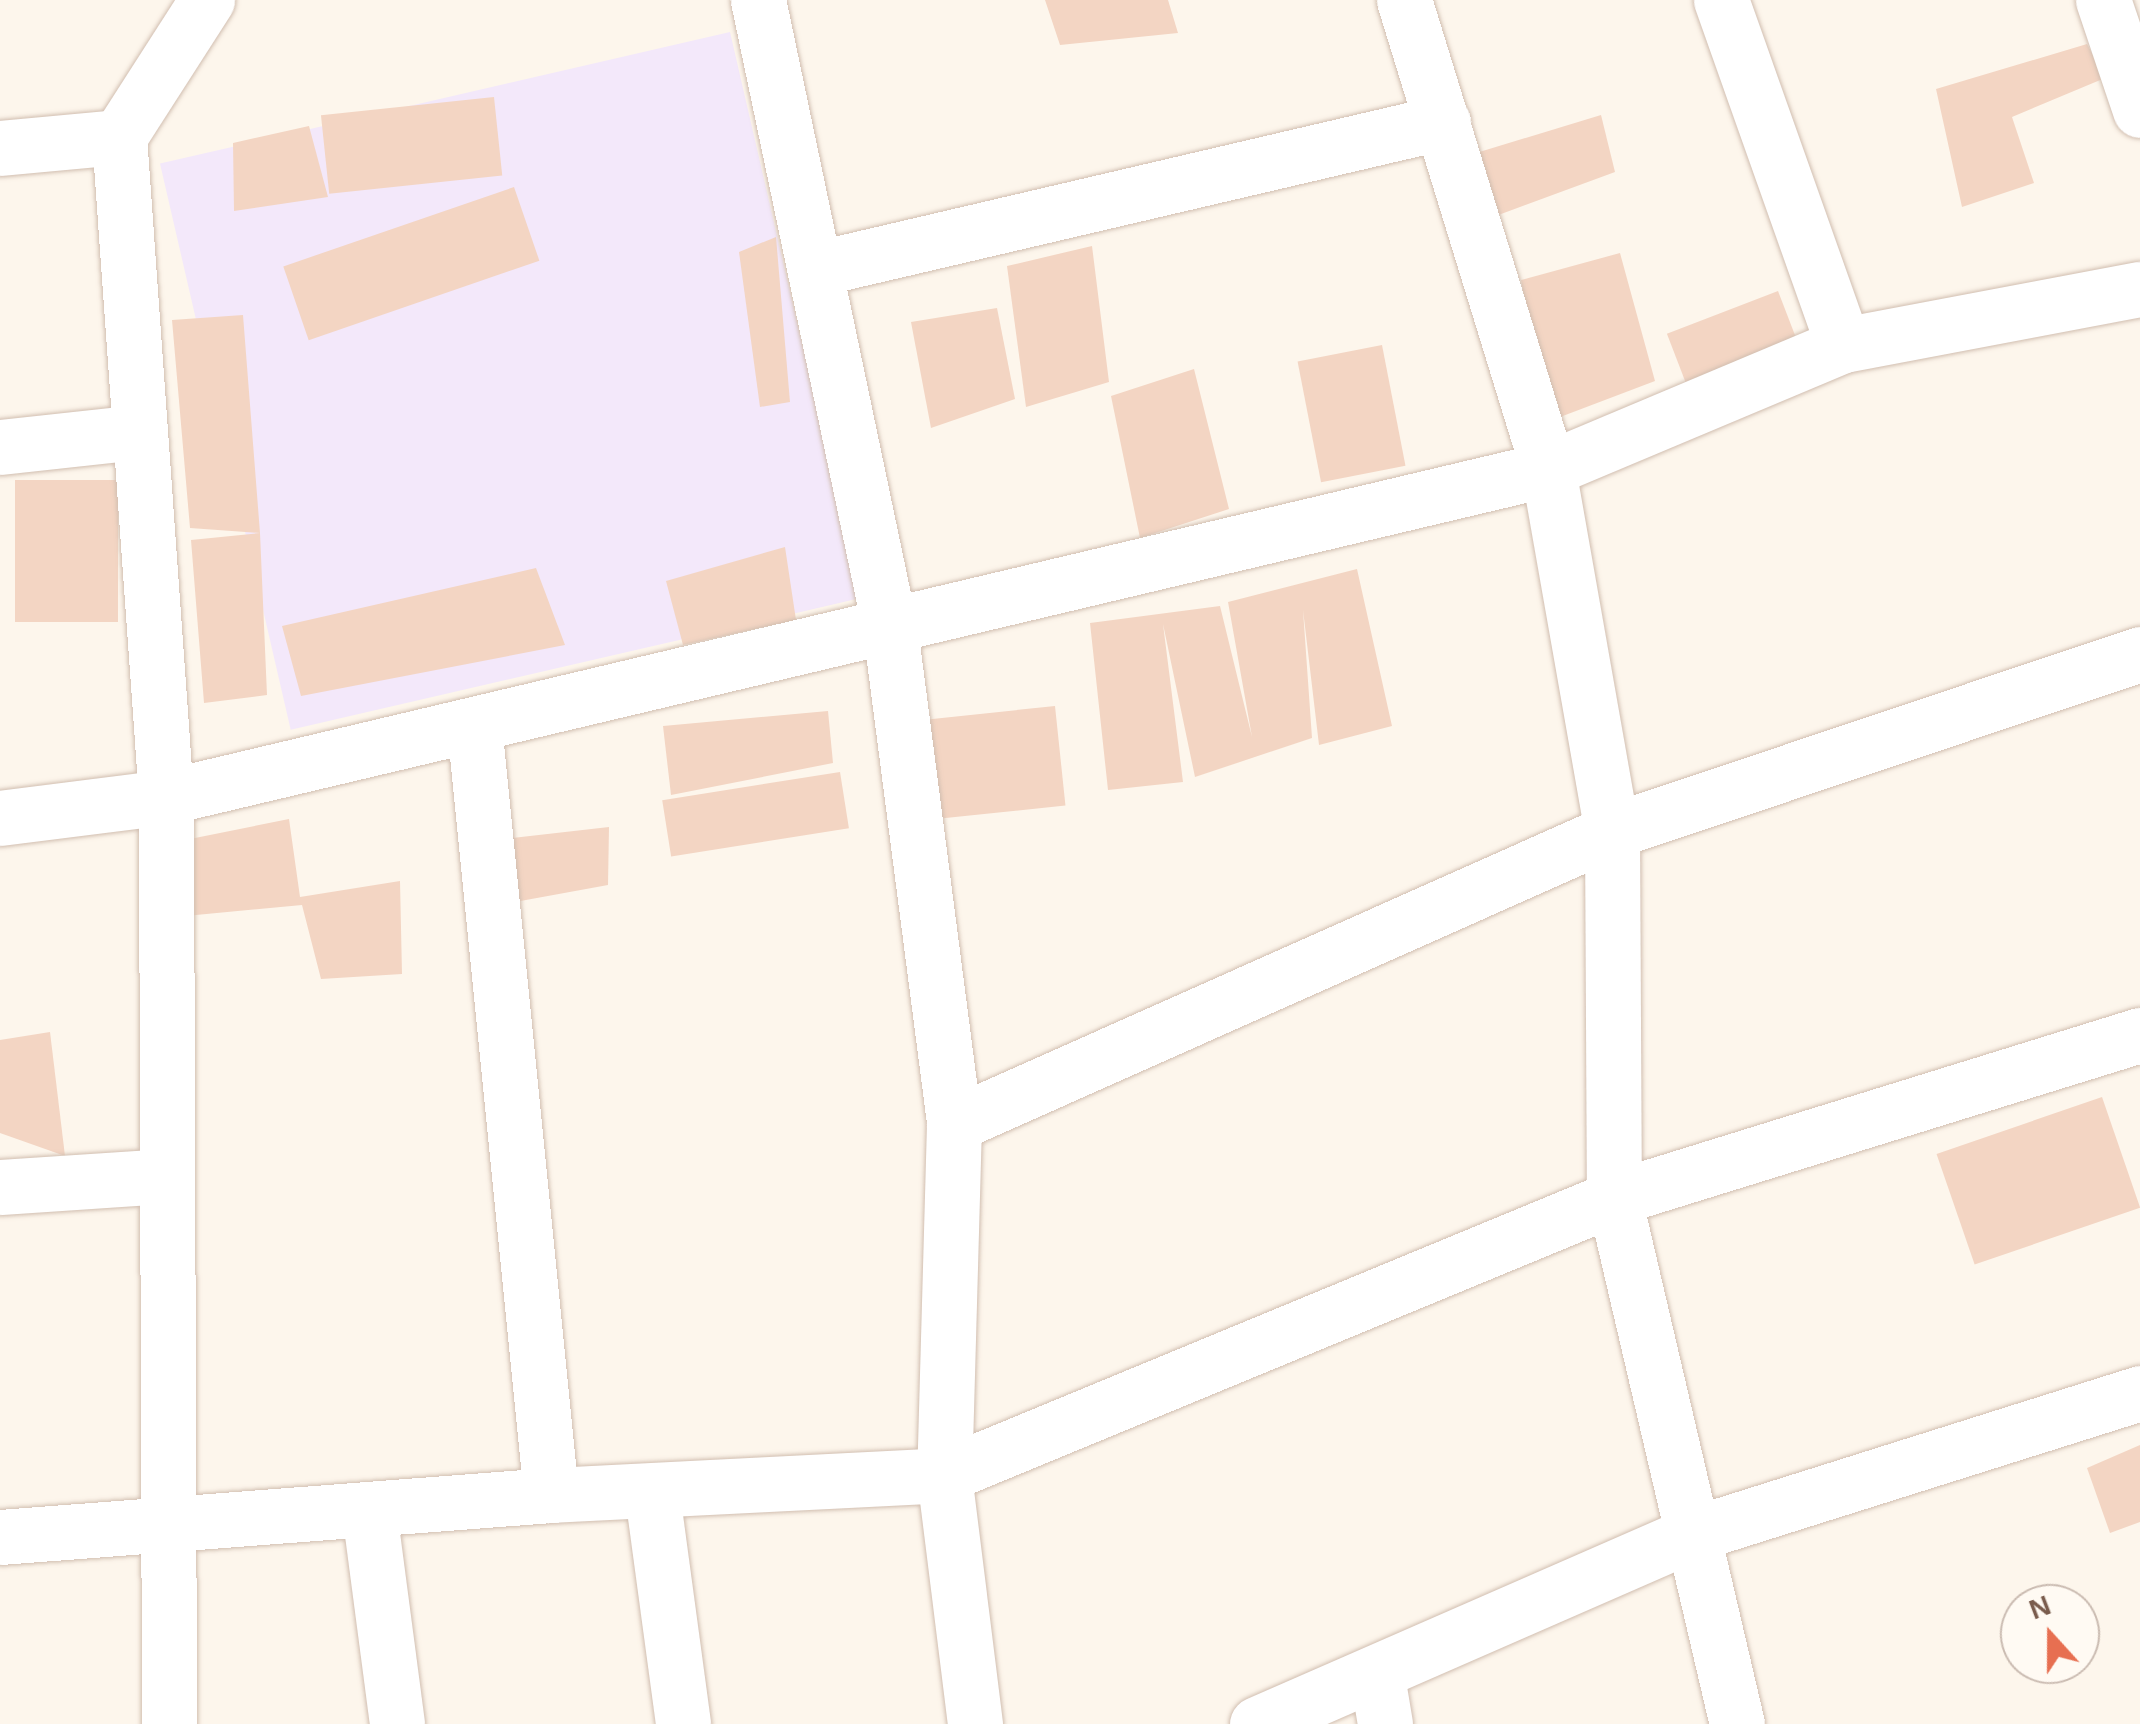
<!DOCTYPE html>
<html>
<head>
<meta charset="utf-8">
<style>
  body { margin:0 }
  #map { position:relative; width:2140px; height:1724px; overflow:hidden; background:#fdf6ec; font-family:Arial,sans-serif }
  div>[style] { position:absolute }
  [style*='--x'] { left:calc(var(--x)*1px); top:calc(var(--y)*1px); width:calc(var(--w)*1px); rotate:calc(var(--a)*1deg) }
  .education>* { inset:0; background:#f3e8fa; transform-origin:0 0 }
  .building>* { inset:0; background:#f3d5c3; transform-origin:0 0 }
  .roads { filter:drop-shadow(0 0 2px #d1beb0) drop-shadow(0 0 2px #d1beb0) }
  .minor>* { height:55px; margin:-27.5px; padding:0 27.5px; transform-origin:27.5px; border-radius:27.5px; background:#fff }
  span { translate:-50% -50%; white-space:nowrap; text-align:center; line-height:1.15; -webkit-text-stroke:9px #fffaf3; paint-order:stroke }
  .north { position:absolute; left:2000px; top:1584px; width:100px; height:100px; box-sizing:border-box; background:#fffaf3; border:2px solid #cabbb1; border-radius:50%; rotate:339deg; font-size:28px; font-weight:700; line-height:40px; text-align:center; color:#7a5c4d }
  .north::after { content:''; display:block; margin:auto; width:35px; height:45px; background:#e76f51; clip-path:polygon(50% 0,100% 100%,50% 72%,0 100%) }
</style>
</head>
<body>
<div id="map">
  <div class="education">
    <div style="left:730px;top:32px;width:581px;height:585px;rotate:77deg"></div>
  </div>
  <div class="building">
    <div style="clip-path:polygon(1045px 0,1168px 0,1178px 33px,1060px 45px)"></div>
    <div style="clip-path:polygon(2087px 44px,2105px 78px,2012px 117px,2034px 183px,1962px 207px,1936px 89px)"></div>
    <div style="left:494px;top:97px;width:79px;height:174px;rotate:84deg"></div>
    <div style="clip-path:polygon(1601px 115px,1615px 172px,1493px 217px,1463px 157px)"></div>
    <div style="clip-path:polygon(309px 126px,328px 197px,234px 211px,233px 143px)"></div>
    <div style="left:514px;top:187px;width:78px;height:244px;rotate:71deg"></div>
    <div style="clip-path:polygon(776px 237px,790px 402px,760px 407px,739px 252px)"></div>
    <div style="clip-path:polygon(1092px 246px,1109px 382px,1026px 407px,1007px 266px)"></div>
    <div style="clip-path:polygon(1620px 253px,1655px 381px,1547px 422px,1521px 280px)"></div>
    <div style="left:1778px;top:291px;width:55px;height:119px;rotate:69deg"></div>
    <div style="clip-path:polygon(997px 308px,1015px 399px,931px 428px,911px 322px)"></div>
    <div style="clip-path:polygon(243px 315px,260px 533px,267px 695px,204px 703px,191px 540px,260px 533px,190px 528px,172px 320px)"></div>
    <div style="left:1382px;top:345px;width:123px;height:86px;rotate:79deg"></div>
    <div style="clip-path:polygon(1194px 369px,1229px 509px,1140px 538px,1111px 396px)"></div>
    <div style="left:15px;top:480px;width:103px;height:142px"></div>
    <div style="clip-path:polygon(785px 547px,796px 620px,683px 645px,666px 581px)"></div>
    <div style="clip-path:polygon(536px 568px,565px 645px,301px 696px,282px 626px)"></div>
    <div style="clip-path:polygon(1357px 569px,1392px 726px,1319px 745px,1303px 610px,1312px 738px,1195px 777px,1163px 624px,1183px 782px,1108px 790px,1090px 623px,1220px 606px,1252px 737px,1228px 602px)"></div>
    <div style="left:1055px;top:706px;width:100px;height:140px;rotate:84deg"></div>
    <div style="clip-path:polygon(828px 711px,833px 763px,671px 795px,663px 726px)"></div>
    <div style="left:840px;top:772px;width:57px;height:180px;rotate:81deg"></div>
    <div style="clip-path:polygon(289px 819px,300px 897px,400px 881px,402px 974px,321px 979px,302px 905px,175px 917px,180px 841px)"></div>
    <div style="clip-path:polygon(609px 827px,608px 885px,515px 902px,503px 839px)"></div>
    <div style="clip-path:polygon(50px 1032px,65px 1156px,0 1133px,0 1040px)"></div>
    <div style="left:2102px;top:1097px;width:117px;height:175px;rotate:71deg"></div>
    <div style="clip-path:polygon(2140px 1445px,2140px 1522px,2110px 1533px,2087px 1468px)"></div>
  </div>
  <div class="roads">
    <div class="minor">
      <div style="--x:758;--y:0;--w:643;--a:78.15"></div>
      <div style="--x:890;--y:629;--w:499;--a:82.6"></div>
      <div style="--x:954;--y:1124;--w:351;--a:91.6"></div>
      <div style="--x:944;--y:1475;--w:251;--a:82.9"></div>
      <div style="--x:1404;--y:0;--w:491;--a:72.9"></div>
      <div style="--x:1548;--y:469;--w:368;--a:80"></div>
      <div style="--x:1612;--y:831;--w:367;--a:89.7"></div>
      <div style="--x:1614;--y:1198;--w:540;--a:76.84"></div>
      <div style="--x:1721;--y:0;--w:366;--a:70.5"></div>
      <div style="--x:2103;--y:0;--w:116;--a:71.4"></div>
      <div style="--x:0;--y:148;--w:120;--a:-5.3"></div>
      <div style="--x:815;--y:269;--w:645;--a:-13.17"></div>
      <div style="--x:0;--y:447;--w:139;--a:-6.2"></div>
      <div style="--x:474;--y:725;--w:774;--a:84.29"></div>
      <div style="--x:0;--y:818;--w:167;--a:-7.2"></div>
      <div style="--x:166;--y:797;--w:1420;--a:-13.35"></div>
      <div style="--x:1548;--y:469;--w:320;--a:-22.8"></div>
      <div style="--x:1843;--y:345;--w:302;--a:-10.7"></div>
      <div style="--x:954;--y:1124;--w:720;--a:-24"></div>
      <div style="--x:1612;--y:831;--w:557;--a:-18.53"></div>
      <div style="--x:0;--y:1187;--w:167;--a:-3.8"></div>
      <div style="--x:652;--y:1494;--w:232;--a:82.3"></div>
      <div style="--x:369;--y:1511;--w:215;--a:82.5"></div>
      <div style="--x:0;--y:1537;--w:553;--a:-4.36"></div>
      <div style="--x:551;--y:1495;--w:394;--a:-2.9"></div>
      <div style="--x:944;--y:1475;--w:725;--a:-22.46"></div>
      <div style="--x:1614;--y:1198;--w:551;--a:-17.22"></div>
      <div style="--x:1377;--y:1676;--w:49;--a:80.5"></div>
      <div style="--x:169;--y:1724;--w:927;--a:-90.19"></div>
      <div style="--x:166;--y:797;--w:662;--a:-94.07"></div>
      <div style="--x:119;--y:137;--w:163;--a:-57.3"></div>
      <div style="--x:1257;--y:1724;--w:472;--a:-23.6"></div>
      <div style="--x:1690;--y:1535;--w:472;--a:-17.5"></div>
    </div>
  </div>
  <div class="north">N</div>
</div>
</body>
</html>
